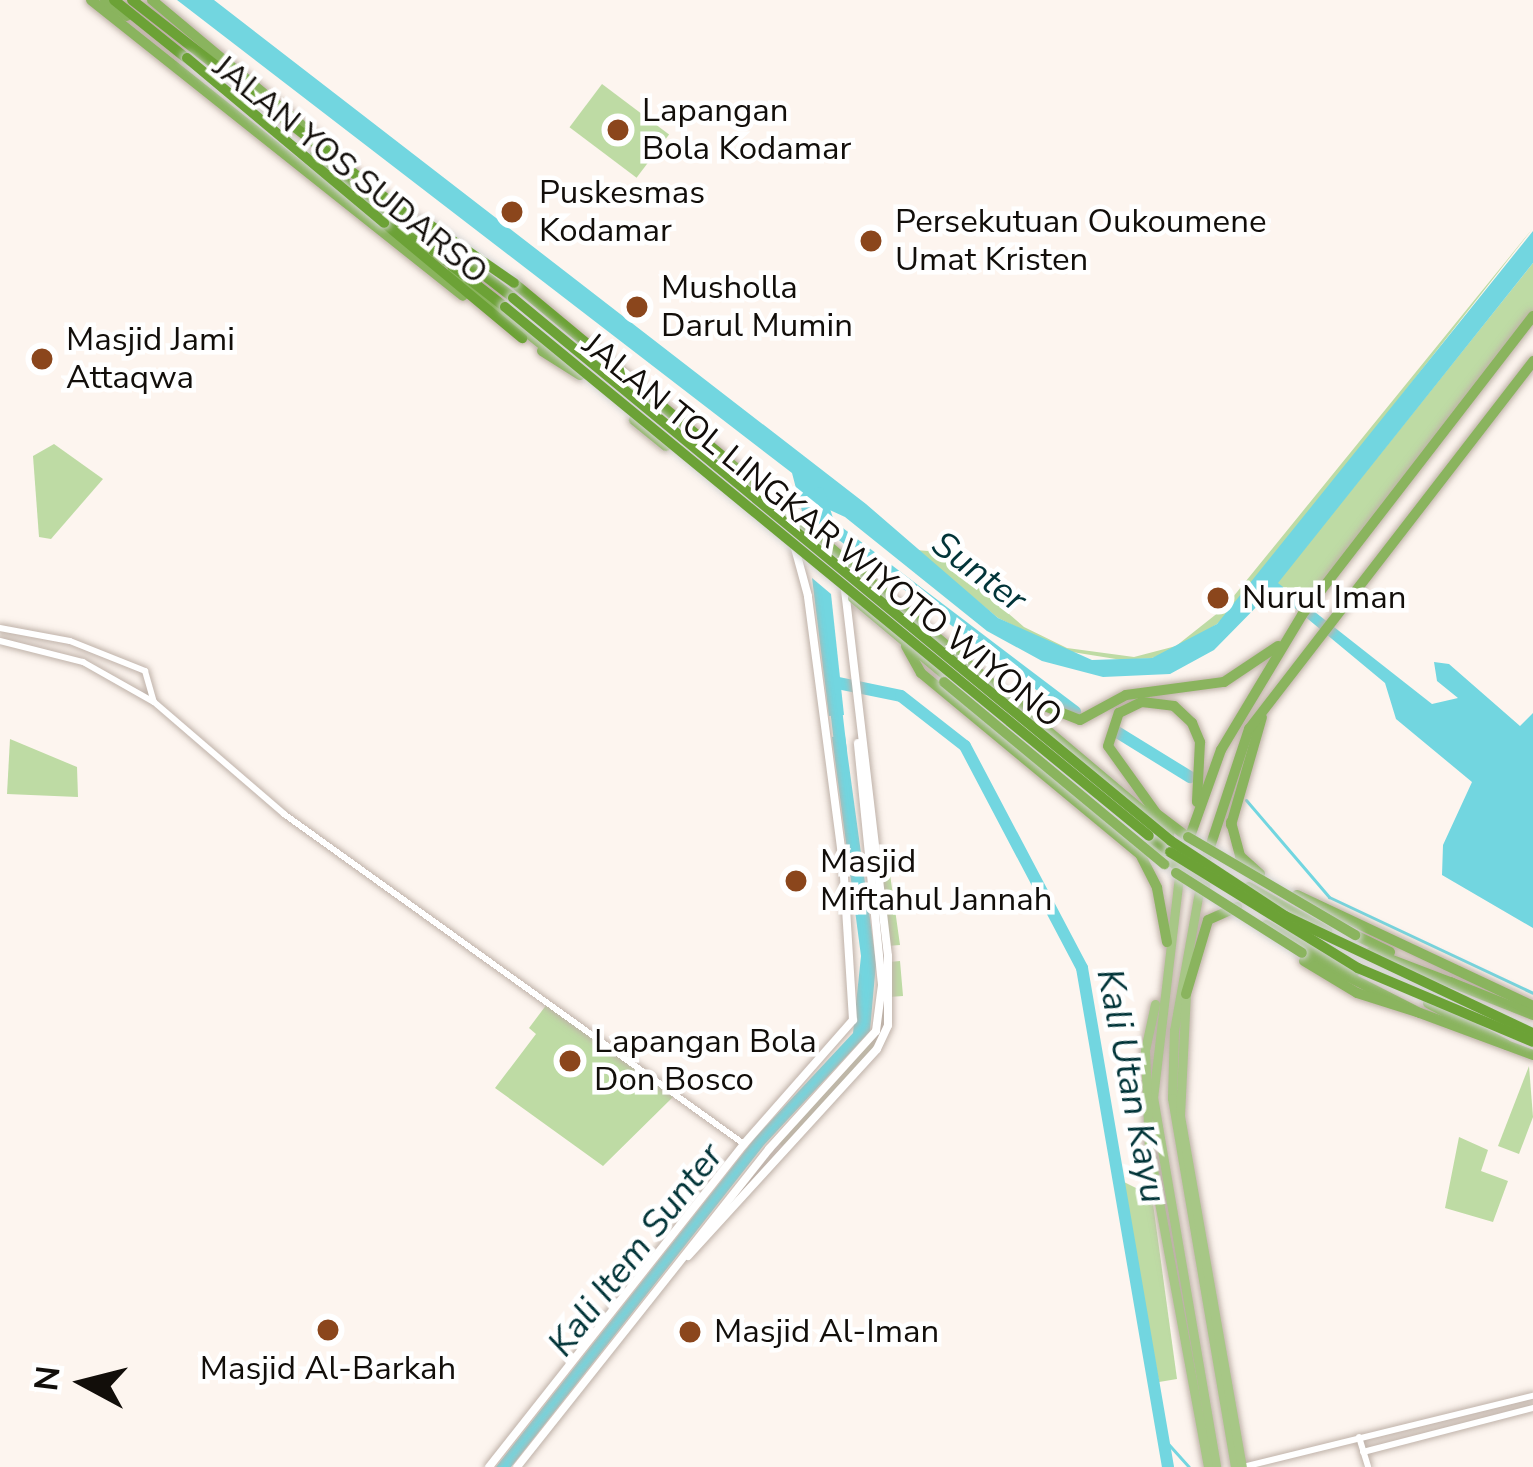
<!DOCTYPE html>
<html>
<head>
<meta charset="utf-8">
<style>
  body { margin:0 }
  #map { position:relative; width:1533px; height:1467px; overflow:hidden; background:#fdf5ef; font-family:"Nunito Sans",sans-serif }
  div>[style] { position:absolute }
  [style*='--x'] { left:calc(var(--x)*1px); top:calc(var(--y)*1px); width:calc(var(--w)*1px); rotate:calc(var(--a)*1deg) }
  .green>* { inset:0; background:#bedba4; transform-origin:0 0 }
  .water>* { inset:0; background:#72d6e0 }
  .stream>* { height:3px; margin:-1.5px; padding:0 1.5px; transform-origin:1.5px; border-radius:1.5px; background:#72d6e0 }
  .river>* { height:12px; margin:-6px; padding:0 6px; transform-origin:6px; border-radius:6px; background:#72d6e0 }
  .roads { filter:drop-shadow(0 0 3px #beb1a8) drop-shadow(0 0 3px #beb1a8) }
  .tertiary>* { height:6px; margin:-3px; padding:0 3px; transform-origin:3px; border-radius:3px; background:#fff }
  .secondary>* { height:8px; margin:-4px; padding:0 4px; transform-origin:4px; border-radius:4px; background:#fff }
  .primary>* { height:9px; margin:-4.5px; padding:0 4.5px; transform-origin:4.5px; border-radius:4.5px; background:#a7c786 }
  .trunk>* { height:10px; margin:-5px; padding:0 5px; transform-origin:5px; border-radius:5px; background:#8ab45e }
  .motorway>* { height:10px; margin:-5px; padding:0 5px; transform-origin:5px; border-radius:5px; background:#6ca236 }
  .bridges { filter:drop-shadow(0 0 3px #d4d4d3) drop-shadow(0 0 3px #d4d4d3) }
  .trunk-bridge>* { height:10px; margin:-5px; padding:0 5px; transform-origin:5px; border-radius:5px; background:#8ab45e }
  .motorway-bridge>* { height:10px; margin:-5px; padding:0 5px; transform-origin:5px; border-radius:5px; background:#6ca236 }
  .dots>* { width:33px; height:33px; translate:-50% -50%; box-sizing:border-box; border:6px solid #fff; border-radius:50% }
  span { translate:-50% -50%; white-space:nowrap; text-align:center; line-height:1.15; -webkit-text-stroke:9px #fff; paint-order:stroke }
  .poi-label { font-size:33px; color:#120e0a }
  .left { translate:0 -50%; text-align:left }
  .street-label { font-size:33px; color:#120e0a }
  .water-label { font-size:36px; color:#013438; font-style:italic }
  .north { position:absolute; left:24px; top:1323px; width:120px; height:120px; -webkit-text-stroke:9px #fff; paint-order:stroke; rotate:277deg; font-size:33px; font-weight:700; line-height:48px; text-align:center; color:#120e0a }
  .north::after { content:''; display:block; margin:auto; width:42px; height:54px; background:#120e0a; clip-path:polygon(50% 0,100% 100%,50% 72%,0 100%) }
</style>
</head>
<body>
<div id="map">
  <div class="green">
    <div style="left:602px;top:84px;width:84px;height:54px;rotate:37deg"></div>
    <div style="clip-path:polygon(1533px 228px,1244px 596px,1217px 624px,1177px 649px,1152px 658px,1122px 660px,1066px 651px,998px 618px,916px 550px,928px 551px,928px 544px,1024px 627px,1067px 648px,1134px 657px,1176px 646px,1224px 608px)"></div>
    <div style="clip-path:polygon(1533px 263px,1533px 316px,1307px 607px,1277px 583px)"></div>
    <div style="clip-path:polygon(54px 444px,103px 479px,51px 539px,39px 537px,33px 456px)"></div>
    <div style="clip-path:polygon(10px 739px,77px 767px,78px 797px,7px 794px)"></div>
    <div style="clip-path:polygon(876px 867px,889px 867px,900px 945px,887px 946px,889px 962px,900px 961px,903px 996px,889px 997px,877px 1049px,782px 1146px,777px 1141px,876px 1031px,879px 941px,886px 941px)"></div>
    <div style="clip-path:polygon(547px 1004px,673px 1097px,603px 1166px,495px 1088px,536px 1034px,529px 1028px)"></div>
    <div style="clip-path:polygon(1529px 1066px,1533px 1117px,1519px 1154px,1498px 1146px)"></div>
    <div style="clip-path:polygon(1459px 1137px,1488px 1150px,1481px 1171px,1508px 1181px,1493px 1222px,1445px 1208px)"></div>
    <div style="clip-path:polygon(1122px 1181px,1152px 1196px,1177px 1379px,1159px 1382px)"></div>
  </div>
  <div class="water">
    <div style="clip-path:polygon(177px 0,214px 0,866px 504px,998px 618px,1092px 660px,1152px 658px,1217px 624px,1533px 231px,1533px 263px,1278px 583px,1432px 704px,1458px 698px,1437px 681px,1434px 662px,1449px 664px,1520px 726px,1533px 713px,1533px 928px,1442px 875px,1443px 845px,1472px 782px,1396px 719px,1385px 683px,1273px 590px,1214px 650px,1170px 674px,1103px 677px,1042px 661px,987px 631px,845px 517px,821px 506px,822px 529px,803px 515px,792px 473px)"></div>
    <div style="clip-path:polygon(812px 578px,831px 594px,844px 715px,829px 716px)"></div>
    <div style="clip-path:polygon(845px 736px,876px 963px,870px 1031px,764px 1145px,511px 1467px,496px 1467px,756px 1137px,853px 1033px,861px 956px,832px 737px)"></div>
  </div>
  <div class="stream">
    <div style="--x:1246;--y:800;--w:128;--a:49.4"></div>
    <div style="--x:1329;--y:897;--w:225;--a:25.2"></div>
    <div style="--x:1162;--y:1437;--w:40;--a:48"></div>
  </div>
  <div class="river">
    <div style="--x:819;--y:493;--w:34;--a:73"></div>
    <div style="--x:829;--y:525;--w:309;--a:37.2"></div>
    <div style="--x:833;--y:682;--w:69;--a:11.6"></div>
    <div style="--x:901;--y:696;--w:81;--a:38"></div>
    <div style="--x:965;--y:746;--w:251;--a:62.2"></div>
    <div style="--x:1082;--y:968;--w:506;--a:80.22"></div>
    <div style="--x:835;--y:700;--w:51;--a:83.3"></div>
    <div style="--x:1117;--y:732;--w:86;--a:31.7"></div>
  </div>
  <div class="roads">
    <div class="tertiary">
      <div style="--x:0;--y:628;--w:71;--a:10.5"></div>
      <div style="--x:70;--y:641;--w:81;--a:21.8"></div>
      <div style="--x:145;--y:671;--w:32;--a:74"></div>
      <div style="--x:0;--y:641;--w:86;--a:14.2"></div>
      <div style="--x:83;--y:662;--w:81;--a:29.4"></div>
      <div style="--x:154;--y:702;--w:172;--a:40.7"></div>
      <div style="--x:284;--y:814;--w:566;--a:35.66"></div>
      <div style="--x:1359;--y:1437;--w:31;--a:73"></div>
      <div style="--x:1363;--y:1452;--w:176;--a:-14.5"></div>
      <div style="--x:1243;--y:1467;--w:299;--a:-13.8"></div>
    </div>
    <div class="secondary">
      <div style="--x:688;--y:1256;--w:280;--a:-47.6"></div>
      <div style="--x:877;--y:1049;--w:26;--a:-65"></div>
      <div style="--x:888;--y:1025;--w:69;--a:-90"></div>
      <div style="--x:888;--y:956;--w:369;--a:-96.7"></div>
      <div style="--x:489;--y:1467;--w:412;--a:-51.7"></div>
      <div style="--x:744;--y:1144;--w:165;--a:-48.7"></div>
      <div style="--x:853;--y:1020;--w:157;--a:-93.6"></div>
      <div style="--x:843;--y:863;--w:269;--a:-97.5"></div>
      <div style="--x:808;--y:596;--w:50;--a:-105.2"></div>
      <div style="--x:517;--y:1467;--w:406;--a:-51.6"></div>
      <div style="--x:769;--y:1149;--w:159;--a:-47.8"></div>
      <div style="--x:876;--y:1031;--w:46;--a:-82.6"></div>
      <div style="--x:882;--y:985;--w:243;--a:-95.7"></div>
    </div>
    <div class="primary">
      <div style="--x:1180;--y:868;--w:231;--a:96.7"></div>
      <div style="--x:1153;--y:1097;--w:375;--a:80.3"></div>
      <div style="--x:1200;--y:886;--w:146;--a:100.2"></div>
      <div style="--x:1174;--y:1030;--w:68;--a:91.7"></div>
      <div style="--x:1172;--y:1098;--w:374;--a:80.3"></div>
      <div style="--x:1186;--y:992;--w:124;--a:92.8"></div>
      <div style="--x:1180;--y:1116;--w:356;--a:80"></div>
      <div style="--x:1155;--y:1004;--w:47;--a:102.3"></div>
      <div style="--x:1145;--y:1050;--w:98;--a:87.7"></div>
      <div style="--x:1149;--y:1148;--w:324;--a:79.5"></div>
    </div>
    <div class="trunk">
      <div style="--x:91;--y:0;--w:475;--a:38.5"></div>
      <div style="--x:105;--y:0;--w:27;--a:36"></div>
      <div style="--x:152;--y:0;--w:229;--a:39.9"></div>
      <div style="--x:452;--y:272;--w:126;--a:38.9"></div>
      <div style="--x:542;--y:351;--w:45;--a:32.3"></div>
      <div style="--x:591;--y:357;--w:54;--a:36.7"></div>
      <div style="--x:634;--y:420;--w:41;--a:39.1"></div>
      <div style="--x:716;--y:451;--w:593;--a:40.14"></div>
      <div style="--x:853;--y:598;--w:317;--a:39.9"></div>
      <div style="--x:906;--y:646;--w:31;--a:61"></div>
      <div style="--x:921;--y:673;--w:284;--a:39.6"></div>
      <div style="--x:1140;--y:854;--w:38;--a:63"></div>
      <div style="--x:1157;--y:888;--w:55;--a:79.5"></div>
      <div style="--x:1022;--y:697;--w:62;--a:21.6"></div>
      <div style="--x:1080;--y:720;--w:52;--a:-28.5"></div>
      <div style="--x:1126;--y:695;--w:99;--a:-7.6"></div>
      <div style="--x:1224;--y:682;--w:65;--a:-33.7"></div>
      <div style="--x:1156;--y:813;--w:82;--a:-125.6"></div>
      <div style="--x:1108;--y:746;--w:35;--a:-72"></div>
      <div style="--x:1119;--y:713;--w:25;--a:-26"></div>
      <div style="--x:1142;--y:702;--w:32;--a:7"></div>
      <div style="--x:1174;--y:706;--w:25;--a:43"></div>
      <div style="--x:1192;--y:723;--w:21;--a:67"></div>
      <div style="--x:1200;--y:742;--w:60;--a:92.9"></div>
      <div style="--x:1157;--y:814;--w:39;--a:37"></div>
      <div style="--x:1231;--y:822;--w:35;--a:75"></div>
      <div style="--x:1240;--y:856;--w:27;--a:42"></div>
      <div style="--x:1231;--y:825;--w:112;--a:-74"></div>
      <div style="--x:1188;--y:842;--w:98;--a:-70.3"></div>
      <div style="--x:1221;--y:750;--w:157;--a:-59"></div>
      <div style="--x:1302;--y:615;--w:378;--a:-52.3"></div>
      <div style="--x:1147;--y:844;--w:72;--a:35.9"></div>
      <div style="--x:1207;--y:856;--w:134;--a:-71.7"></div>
      <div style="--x:1249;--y:729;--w:465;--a:-52.3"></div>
      <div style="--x:1249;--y:887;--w:90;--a:29.4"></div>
      <div style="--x:1297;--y:895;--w:261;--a:25.2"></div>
      <div style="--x:1266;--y:925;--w:101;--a:27.1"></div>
      <div style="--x:1355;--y:935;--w:39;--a:26"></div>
      <div style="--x:1371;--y:952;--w:87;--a:20.9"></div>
      <div style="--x:1302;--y:953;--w:132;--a:27"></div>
      <div style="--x:1420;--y:1013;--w:121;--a:20.4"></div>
      <div style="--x:1304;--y:961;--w:62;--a:31.1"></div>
      <div style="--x:1357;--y:993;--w:63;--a:17.6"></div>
      <div style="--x:1450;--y:982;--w:89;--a:21.7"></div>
      <div style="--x:1186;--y:994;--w:77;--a:-73.4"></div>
      <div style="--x:1208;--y:920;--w:32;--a:-24"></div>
      <div style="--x:1428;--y:1003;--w:89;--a:28"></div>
    </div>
    <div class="motorway">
      <div style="--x:114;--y:0;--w:97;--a:38.8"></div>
      <div style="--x:132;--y:0;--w:484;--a:38"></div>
      <div style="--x:313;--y:157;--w:244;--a:38"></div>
      <div style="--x:384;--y:223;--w:180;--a:39.8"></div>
      <div style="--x:514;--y:283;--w:268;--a:39.7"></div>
      <div style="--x:1149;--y:836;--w:26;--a:37"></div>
    </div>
  </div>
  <div class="bridges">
    <div class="trunk-bridge">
      <div style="--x:944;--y:682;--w:286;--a:39.6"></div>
      <div style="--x:1188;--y:837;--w:194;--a:30.4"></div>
      <div style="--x:1176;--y:873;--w:149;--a:32.4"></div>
    </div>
    <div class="motorway-bridge">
      <div style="--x:187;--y:58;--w:257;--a:39.9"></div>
      <div style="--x:411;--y:222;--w:19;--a:9"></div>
      <div style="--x:430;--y:225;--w:102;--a:34.6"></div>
      <div style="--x:513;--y:298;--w:853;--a:39.53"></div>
      <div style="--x:1171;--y:841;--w:136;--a:33.3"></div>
      <div style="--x:1285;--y:916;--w:274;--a:25.3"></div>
      <div style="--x:505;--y:307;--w:833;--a:39.4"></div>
      <div style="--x:1170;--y:852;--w:221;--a:31.7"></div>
      <div style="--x:1358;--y:968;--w:190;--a:22.9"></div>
    </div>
  </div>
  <div class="dots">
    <div style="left:618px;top:130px;background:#8b461c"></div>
    <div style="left:512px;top:212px;background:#8b461c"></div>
    <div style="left:871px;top:241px;background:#8b461c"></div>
    <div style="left:637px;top:307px;background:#8b461c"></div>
    <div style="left:42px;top:359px;background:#8b461c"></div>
    <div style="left:1218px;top:598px;background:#8b461c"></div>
    <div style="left:796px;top:881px;background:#8b461c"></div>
    <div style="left:570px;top:1061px;background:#8b461c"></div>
    <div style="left:328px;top:1330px;background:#8b461c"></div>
    <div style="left:690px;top:1332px;background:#8b461c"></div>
  </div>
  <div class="poi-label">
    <span class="left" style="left:642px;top:130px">Lapangan<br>Bola Kodamar</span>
    <span class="left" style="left:539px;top:212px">Puskesmas<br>Kodamar</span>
    <span class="left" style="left:895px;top:241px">Persekutuan Oukoumene<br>Umat Kristen</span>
    <span class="left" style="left:661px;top:307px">Musholla<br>Darul Mumin</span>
    <span class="left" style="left:66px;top:359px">Masjid Jami<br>Attaqwa</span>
    <span class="left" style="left:1242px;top:598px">Nurul Iman</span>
    <span class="left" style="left:820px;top:881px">Masjid<br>Miftahul Jannah</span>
    <span class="left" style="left:594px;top:1061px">Lapangan Bola<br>Don Bosco</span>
    <span class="left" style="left:714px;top:1332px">Masjid Al-Iman</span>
    <span style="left:328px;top:1369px">Masjid Al-Barkah</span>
  </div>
  <div class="street-label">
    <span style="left:350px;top:170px;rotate:39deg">JALAN YOS SUDARSO</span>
    <span style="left:822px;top:531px;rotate:39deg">JALAN TOL LINGKAR WIYOTO WIYONO</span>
  </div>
  <div class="water-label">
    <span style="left:979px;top:572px;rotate:37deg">Sunter</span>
    <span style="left:1131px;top:1086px;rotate:79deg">Kali Utan Kayu</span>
    <span style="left:636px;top:1250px;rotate:-52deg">Kali Item Sunter</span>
  </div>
  <div class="north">N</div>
</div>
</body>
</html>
